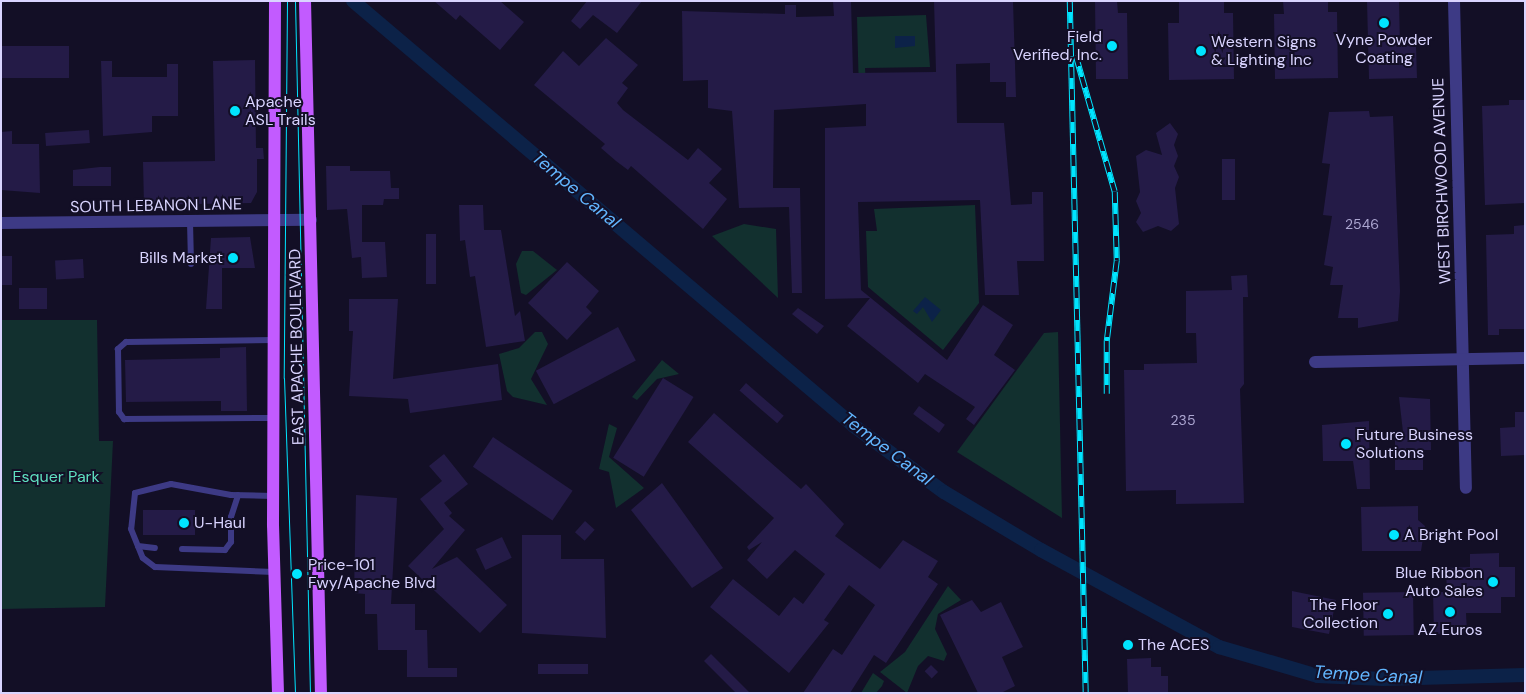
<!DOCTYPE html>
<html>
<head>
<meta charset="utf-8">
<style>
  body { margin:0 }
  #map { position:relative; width:1526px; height:694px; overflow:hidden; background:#130f26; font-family:"DM Sans",sans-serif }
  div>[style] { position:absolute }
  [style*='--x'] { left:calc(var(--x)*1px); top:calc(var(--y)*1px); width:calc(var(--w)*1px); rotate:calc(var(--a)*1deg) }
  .green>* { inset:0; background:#12302f }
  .water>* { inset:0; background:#0c2248 }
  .canal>* { height:14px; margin:-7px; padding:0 7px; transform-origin:7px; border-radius:7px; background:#0c2248 }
  .building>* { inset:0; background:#241b47; transform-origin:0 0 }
  .lane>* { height:6px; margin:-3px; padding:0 3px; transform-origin:3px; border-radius:3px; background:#3d3a85 }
  .street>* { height:12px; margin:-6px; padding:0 6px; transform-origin:6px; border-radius:6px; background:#3d3a85 }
  .primary>* { height:12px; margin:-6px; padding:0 6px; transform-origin:6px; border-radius:6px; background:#c25bff }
  .tram>* { height:1px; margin:-0.5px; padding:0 0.5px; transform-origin:0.5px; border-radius:0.5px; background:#00e5ff }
  .rail>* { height:5.5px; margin-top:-2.75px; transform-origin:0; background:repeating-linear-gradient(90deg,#130f26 0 11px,#00e5ff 0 22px); box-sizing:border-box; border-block:1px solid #00e5ff }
  .dots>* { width:14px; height:14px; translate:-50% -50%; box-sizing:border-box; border:2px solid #130f26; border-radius:50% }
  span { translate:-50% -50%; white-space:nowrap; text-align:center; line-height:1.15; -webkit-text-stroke:4px #130f26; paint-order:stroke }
  .number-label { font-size:14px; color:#aca6d1 }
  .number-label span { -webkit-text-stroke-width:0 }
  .poi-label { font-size:16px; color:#d9d4ff }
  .right { translate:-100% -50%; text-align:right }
  .left { translate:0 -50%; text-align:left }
  .street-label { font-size:16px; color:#d9d4ff }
  .park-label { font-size:16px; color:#5fe0c0 }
  .water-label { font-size:18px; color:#62b6ff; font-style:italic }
  .frame { position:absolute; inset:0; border:2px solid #d9d4ff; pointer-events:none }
</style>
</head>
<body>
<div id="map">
  <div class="green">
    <div style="clip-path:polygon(926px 15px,930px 67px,865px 68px,866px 86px,859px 94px,857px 17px)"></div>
    <div style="clip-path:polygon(975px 205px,979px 303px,943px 350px,868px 287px,866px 231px,877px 231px,874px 209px)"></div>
    <div style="clip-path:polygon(744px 224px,776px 229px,778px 298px,712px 236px)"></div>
    <div style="clip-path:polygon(522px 251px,533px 251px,557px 270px,526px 295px,521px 293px,516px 264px)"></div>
    <div style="clip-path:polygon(1px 320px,97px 320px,99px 441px,113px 441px,105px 607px,1px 609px)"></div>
    <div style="clip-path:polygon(535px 332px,542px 332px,548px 344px,531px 379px,547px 405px,513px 397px,507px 391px,499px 354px,519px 348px)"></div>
    <div style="clip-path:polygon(1058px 332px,1062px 518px,957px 452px,1044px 333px)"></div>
    <div style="clip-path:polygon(662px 360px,679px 374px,657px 379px,637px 400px,632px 397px)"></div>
    <div style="clip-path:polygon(609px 424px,617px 428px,609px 457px,644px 488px,616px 508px,609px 472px,599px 469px)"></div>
    <div style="clip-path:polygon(948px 586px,961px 600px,938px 614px,935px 629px,947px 654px,944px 661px,928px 656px,918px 666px,907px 693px,880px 672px,905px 652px)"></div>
    <div style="clip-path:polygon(873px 673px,884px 681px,882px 686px,876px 693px,861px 693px)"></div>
  </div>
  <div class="water">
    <div style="clip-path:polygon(895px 36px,915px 36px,915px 46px,895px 48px)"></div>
    <div style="clip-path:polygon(925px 297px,941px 310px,932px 322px,923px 307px,917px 314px,913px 311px)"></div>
  </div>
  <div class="canal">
    <div style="--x:353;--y:1;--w:657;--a:40.31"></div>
    <div style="--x:854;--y:426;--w:112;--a:36.3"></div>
    <div style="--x:944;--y:492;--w:113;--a:30.9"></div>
    <div style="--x:1041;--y:550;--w:203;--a:28.6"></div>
    <div style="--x:1219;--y:647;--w:103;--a:16.3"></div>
    <div style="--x:1318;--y:676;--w:65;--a:2.6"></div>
    <div style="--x:1383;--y:679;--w:142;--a:-1.6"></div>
  </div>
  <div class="building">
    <div style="clip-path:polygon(434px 1px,500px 1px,524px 22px,500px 50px,460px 15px,456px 20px)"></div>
    <div style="clip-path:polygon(587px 1px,642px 1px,617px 33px,593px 15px,580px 29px,571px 21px)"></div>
    <div style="clip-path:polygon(833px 1px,851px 1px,853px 73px,936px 72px,934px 1px,1013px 1px,1016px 97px,1006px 97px,1006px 82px,990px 82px,990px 63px,956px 64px,957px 123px,1004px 123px,1011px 205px,1032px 204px,1032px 192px,1043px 192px,1044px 261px,1017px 261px,1019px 295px,985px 295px,980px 200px,858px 202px,861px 290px,947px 360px,983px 305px,1013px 325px,994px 355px,1015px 370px,974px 425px,966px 419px,975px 407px,925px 374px,918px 383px,847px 326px,870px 298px,825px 299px,825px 128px,866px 126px,866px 104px,774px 110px,773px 188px,800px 188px,802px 293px,792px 293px,789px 207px,739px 208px,732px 111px,708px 108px,708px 80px,683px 81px,682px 11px,785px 14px,785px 5px,796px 5px,796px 17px,834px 16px)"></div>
    <div style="clip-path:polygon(1095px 1px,1117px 1px,1118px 13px,1127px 13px,1128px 79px,1096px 79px)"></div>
    <div style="clip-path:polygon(1179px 1px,1224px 1px,1224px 13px,1233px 13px,1234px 79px,1169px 80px,1168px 23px,1179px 23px)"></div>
    <div style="clip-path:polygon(1283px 1px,1328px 1px,1328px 12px,1337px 12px,1338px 78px,1275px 79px,1274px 14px,1284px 14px)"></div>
    <div style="clip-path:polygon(1367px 1px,1399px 1px,1400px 46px,1416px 45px,1417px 78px,1369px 79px)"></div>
    <div style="clip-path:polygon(606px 38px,638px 65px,622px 83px,628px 88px,617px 103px,623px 110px,688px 160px,698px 148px,722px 169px,709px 183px,727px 199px,703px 229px,631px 166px,628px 170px,616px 161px,601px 148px,605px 144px,534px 85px,563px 51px,579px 66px)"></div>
    <div style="left:1px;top:46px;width:68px;height:32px"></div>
    <div style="clip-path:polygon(255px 60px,256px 148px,263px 148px,264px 159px,257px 159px,257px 192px,251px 203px,144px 205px,143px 162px,215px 161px,213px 61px)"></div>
    <div style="clip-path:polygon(101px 61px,112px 61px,112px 77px,167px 77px,167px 64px,178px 64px,178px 116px,152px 116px,152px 132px,103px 136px)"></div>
    <div style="clip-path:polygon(1509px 100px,1525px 100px,1525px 203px,1485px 205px,1482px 106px,1509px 105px)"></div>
    <div style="clip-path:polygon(1369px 111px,1370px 117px,1393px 116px,1400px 291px,1398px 321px,1358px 328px,1358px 318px,1338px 318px,1343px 285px,1330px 285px,1333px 267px,1324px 265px,1332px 216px,1323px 215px,1330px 164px,1322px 163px,1329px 112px)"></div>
    <div style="clip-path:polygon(1170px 123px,1178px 134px,1174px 145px,1178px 156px,1174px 166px,1179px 177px,1175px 188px,1179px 224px,1171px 231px,1158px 226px,1143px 232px,1136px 222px,1141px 213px,1136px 201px,1140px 192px,1136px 156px,1146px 150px,1162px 155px,1156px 133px)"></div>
    <div style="left:89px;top:130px;width:13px;height:44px;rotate:86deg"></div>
    <div style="clip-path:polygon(12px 131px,12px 144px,39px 144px,40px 193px,1px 190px,1px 132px)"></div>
    <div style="left:1222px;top:159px;width:13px;height:41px"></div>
    <div style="clip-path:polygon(326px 166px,350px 166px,350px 171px,390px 171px,391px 188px,399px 188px,399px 199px,384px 199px,383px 205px,362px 205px,362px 242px,385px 242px,387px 277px,362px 278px,361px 257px,352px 258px,347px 209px,327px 210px)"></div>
    <div style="clip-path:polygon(100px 167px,111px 167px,111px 186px,73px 186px,73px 170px)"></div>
    <div style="clip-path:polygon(459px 205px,483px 205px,484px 230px,501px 230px,515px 316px,520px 311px,525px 341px,486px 347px,475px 276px,470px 277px,465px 240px,460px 241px)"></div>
    <div style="clip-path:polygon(1525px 225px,1525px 329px,1499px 329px,1499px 335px,1488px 335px,1486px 235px,1514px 234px,1514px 226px)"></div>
    <div style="left:436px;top:234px;width:50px;height:10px;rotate:90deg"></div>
    <div style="clip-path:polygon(250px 237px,255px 268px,222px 268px,222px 309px,206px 309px,211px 238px)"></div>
    <div style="left:1px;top:256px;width:11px;height:29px"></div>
    <div style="left:83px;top:259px;width:19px;height:28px;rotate:87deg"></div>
    <div style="clip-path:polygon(567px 262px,599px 291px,586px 307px,592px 313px,567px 340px,528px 303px)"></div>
    <div style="clip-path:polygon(1247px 275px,1248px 297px,1243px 297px,1244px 384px,1240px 389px,1244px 503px,1176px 504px,1176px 490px,1126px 491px,1124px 370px,1144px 370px,1144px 364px,1197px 363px,1196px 333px,1186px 333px,1186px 291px,1232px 290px,1231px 276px)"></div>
    <div style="left:47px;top:288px;width:21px;height:28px;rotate:90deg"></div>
    <div style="clip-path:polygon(349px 299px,398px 299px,393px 379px,498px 364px,502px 400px,410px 413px,408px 399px,349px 396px,353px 331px,349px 331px)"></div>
    <div style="clip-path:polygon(798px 308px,824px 326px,817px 334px,792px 314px)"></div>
    <div style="left:618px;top:327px;width:38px;height:93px;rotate:62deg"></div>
    <div style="clip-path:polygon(246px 347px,247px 411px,221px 411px,221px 401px,126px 402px,125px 360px,220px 358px,220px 348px)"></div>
    <div style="left:663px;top:378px;width:36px;height:94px;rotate:32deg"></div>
    <div style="left:746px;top:383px;width:50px;height:10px;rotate:41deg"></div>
    <div style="clip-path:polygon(1399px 397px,1430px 399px,1431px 450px,1423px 450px,1423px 470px,1395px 470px,1395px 434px,1403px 432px)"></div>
    <div style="left:919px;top:406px;width:32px;height:10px;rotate:36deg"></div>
    <div style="clip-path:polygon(1515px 412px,1525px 412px,1525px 455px,1501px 456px,1500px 428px,1515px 427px)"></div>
    <div style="clip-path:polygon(714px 413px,801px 489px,806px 484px,844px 524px,835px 536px,880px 569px,903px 540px,938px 561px,928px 577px,938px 584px,886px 663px,874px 655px,850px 693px,803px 693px,833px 649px,842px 655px,875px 605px,849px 585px,824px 620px,829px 623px,789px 673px,710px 607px,733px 579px,779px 616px,794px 597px,803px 604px,825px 574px,795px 550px,767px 579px,747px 560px,762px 542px,749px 550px,747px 547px,774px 518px,688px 442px)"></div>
    <div style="clip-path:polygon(1369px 421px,1370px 489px,1357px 489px,1353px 461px,1323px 461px,1322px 425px)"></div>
    <div style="left:493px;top:437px;width:96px;height:36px;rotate:34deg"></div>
    <div style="clip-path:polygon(444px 454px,468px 484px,444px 503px,452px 513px,449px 516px,465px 530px,432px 569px,457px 557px,507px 605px,480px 633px,408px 566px,444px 529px,420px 499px,442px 481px,429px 466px)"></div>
    <div style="clip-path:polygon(662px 483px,723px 568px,692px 588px,631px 510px)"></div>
    <div style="clip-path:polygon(356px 495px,397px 498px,391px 604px,415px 604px,415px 630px,427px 630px,428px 668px,457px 668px,457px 677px,407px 677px,407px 650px,378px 650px,377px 614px,365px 614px,365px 594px,354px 593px)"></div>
    <div style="clip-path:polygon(1418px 506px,1418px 520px,1425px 526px,1421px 551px,1362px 551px,1361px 507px)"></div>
    <div style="left:143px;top:510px;width:52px;height:25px"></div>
    <div style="left:585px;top:521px;width:13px;height:15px;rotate:42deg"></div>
    <div style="clip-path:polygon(522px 535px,561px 535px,561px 559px,604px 559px,606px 638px,522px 633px)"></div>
    <div style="left:502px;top:537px;width:23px;height:29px;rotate:65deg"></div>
    <div style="clip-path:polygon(1499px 553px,1499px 567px,1515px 567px,1515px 597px,1501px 597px,1501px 613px,1466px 613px,1467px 633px,1434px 634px,1433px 592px,1447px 592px,1446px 568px,1470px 567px,1470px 554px)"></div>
    <div style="clip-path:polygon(1292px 591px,1336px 600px,1329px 634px,1292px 627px)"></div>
    <div style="left:1413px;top:592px;width:43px;height:50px;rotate:89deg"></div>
    <div style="clip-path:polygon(972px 600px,981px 612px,1001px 602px,1023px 647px,1002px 657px,1015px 686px,1001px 693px,978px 693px,940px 615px)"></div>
    <div style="clip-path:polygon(711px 654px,750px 693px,736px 693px,704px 661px)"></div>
    <div style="clip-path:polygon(1151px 658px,1151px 667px,1161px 667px,1161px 676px,1168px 676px,1168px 693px,1128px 693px,1127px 659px)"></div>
    <div style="left:588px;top:664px;width:10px;height:50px;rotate:90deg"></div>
    <div style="left:931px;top:665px;width:10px;height:9px;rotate:45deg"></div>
  </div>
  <div class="lane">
    <div style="--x:190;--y:222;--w:42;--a:88.6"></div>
    <div style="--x:274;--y:340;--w:148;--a:179.2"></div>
    <div style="--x:126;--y:342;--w:11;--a:139"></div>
    <div style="--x:118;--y:349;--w:63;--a:89.1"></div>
    <div style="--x:119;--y:412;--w:9;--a:54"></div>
    <div style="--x:124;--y:419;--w:150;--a:-0.4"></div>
    <div style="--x:273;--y:496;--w:42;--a:-178.6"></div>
    <div style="--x:231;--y:495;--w:61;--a:-169.6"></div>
    <div style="--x:171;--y:484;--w:37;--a:166"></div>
    <div style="--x:135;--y:493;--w:36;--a:96"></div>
    <div style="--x:131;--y:529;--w:31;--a:68"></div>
    <div style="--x:143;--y:558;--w:15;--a:37"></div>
    <div style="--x:155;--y:567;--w:119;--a:2.4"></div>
    <div style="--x:138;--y:546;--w:17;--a:7"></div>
    <div style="--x:182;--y:549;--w:43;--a:1.3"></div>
    <div style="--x:225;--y:550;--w:10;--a:-53"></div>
    <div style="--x:231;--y:542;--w:25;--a:-90"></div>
    <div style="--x:231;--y:517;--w:23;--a:-72"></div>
  </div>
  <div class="street">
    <div style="--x:1454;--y:1;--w:487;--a:88.6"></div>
    <div style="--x:1;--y:223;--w:310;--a:-0.6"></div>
    <div style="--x:1315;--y:362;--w:210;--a:-1.1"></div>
  </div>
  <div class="primary">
    <div style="--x:275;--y:1;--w:524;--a:90.22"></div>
    <div style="--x:273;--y:525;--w:168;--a:88.3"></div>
    <div style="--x:305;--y:1;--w:692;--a:88.68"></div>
  </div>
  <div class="tram">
    <div style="--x:287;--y:1;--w:377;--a:90.5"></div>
    <div style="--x:284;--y:378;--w:315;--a:88"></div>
    <div style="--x:295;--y:1;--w:692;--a:88.76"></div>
  </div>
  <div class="rail">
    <div style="--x:1070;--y:1;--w:692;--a:88.68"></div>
    <div style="--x:1076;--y:56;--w:141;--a:74"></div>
    <div style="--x:1115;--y:192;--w:69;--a:88.3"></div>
    <div style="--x:1117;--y:261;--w:81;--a:97.1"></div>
    <div style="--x:1107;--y:341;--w:53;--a:90"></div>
  </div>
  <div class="dots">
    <div style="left:1384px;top:23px;background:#00e5ff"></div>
    <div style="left:1112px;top:46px;background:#00e5ff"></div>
    <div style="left:1201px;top:51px;background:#00e5ff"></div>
    <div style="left:235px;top:111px;background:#00e5ff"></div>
    <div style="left:233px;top:258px;background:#00e5ff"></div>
    <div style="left:1346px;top:444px;background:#00e5ff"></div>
    <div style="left:184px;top:523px;background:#00e5ff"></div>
    <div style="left:1394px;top:535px;background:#00e5ff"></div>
    <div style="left:297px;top:574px;background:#00e5ff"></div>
    <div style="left:1493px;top:582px;background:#00e5ff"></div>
    <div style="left:1450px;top:612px;background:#00e5ff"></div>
    <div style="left:1388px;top:614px;background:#00e5ff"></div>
    <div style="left:1128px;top:645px;background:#00e5ff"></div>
  </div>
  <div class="number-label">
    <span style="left:1362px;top:224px">2546</span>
    <span style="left:1183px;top:420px">235</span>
  </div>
  <div class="poi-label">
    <span class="right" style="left:1102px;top:46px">Field<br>Verified, Inc.</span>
    <span style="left:1384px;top:49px">Vyne Powder<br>Coating</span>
    <span class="left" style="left:1211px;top:51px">Western Signs<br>&amp; Lighting Inc</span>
    <span class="left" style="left:245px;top:111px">Apache<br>ASL Trails</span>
    <span class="right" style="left:223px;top:258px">Bills Market</span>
    <span class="left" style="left:1356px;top:444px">Future Business<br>Solutions</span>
    <span class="left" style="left:194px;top:523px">U-Haul</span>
    <span class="left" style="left:1404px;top:535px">A Bright Pool</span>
    <span class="left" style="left:308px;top:574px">Price-101<br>Fwy/Apache Blvd</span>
    <span class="right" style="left:1483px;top:582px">Blue Ribbon<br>Auto Sales</span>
    <span class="right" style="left:1378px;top:614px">The Floor<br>Collection</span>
    <span style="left:1450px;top:630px">AZ Euros</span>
    <span class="left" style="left:1138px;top:645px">The ACES</span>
  </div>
  <div class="street-label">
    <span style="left:1442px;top:181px;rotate:-92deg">WEST BIRCHWOOD AVENUE</span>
    <span style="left:156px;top:206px;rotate:-1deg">SOUTH LEBANON LANE</span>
    <span style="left:297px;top:347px;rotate:-91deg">EAST APACHE BOULEVARD</span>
  </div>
  <div class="park-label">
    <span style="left:56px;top:477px">Esquer Park</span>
  </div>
  <div class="water-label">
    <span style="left:576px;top:190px;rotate:40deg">Tempe Canal</span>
    <span style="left:887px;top:449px;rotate:37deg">Tempe Canal</span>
    <span style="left:1368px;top:675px;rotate:3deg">Tempe Canal</span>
  </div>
  <div class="frame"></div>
</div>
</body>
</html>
